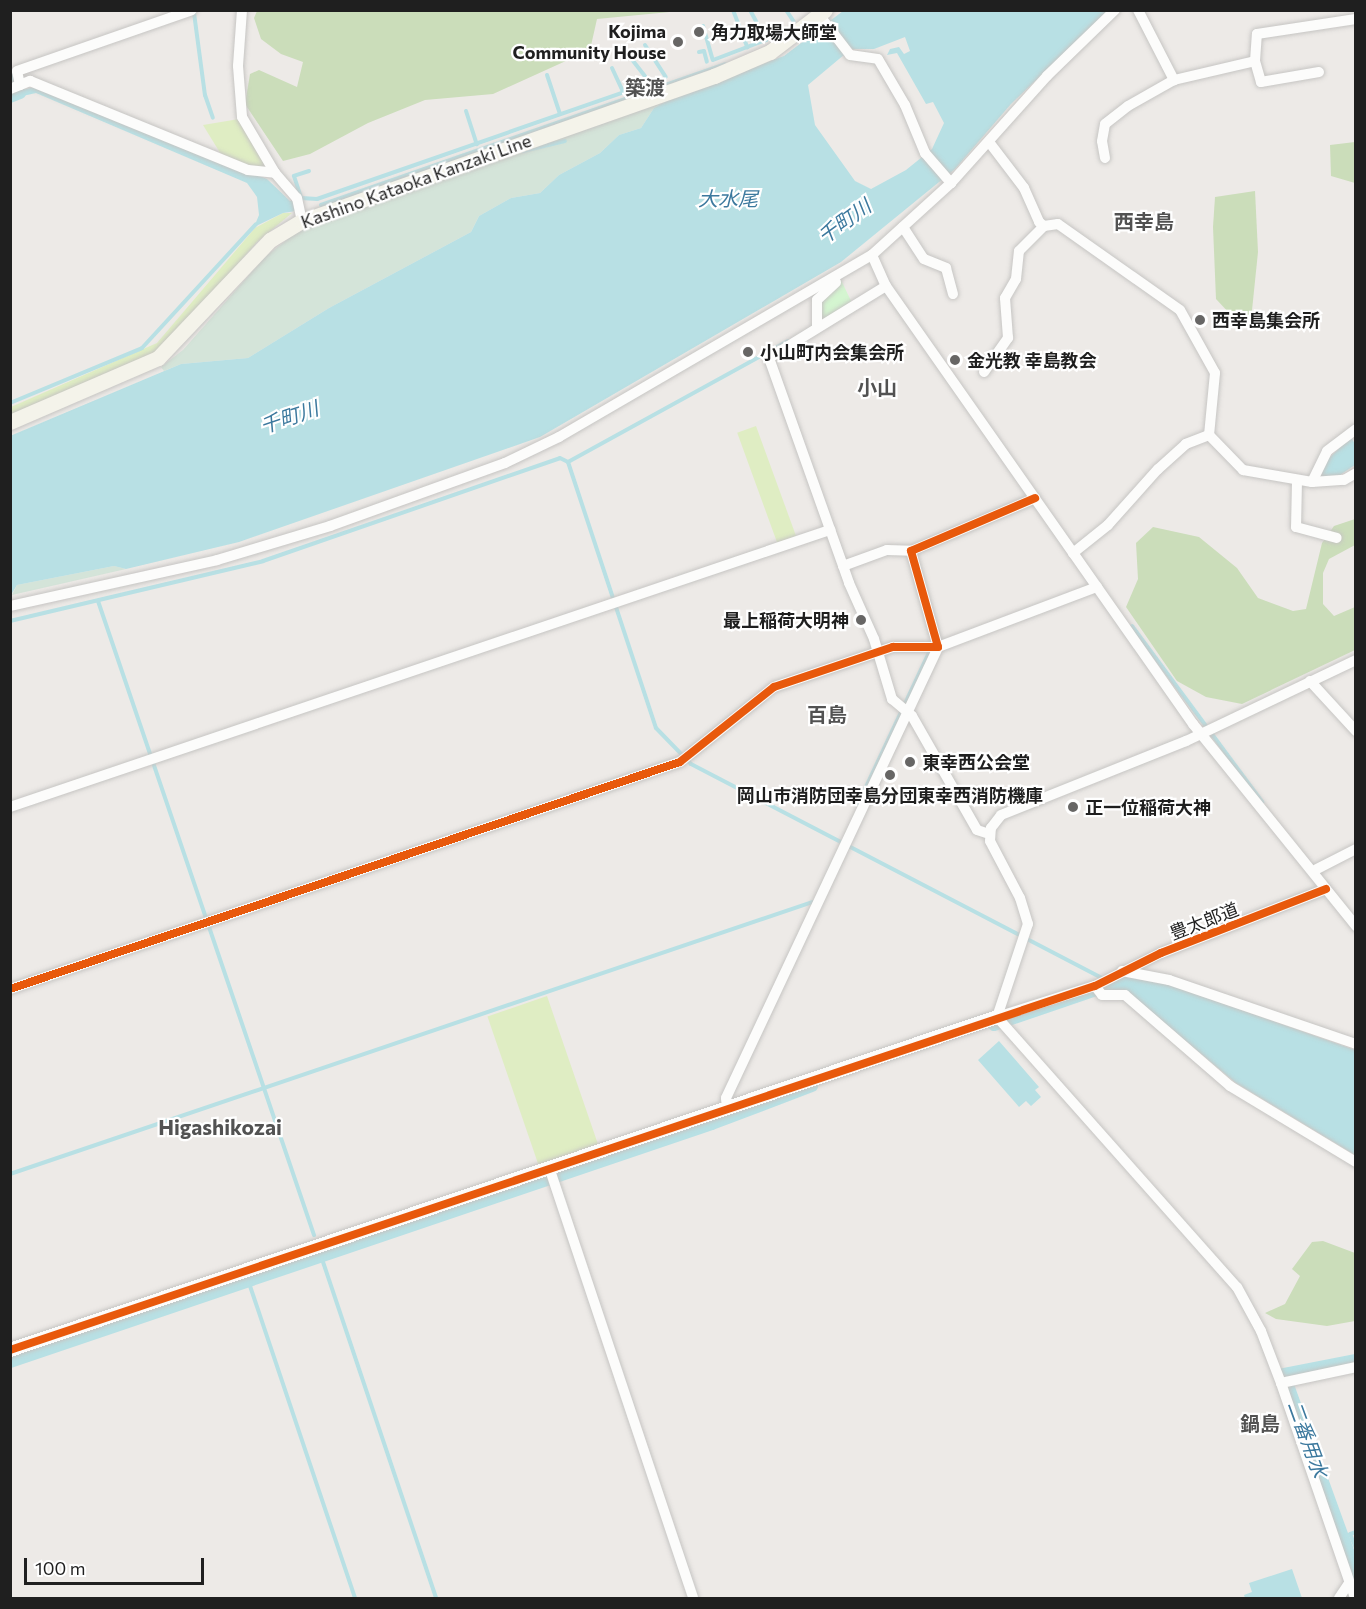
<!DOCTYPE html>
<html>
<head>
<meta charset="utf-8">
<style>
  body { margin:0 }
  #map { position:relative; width:1366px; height:1609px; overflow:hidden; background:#edeae7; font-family:Commissioner,"Noto Sans JP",sans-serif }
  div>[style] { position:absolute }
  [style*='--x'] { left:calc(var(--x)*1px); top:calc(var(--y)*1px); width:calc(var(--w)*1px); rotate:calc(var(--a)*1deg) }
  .grass>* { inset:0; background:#dfedc3; transform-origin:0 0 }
  .forest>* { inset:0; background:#cbddba }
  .wetland>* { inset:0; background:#d4e4d9 }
  .park>* { inset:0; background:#d4f5d0 }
  .water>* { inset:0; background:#b8e0e4 }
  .stream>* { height:4px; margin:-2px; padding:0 2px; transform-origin:2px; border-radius:2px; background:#b8e0e4 }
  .canal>* { height:12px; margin:-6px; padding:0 6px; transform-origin:6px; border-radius:6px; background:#b8e0e4 }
  .roads { filter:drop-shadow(0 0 2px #c6c5c3) drop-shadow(0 0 2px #c6c5c3) }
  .minor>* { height:10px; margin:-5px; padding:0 5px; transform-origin:5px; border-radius:5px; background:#fcfcfb }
  .tertiary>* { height:14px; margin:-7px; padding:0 7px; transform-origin:7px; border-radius:7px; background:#fcfcfb }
  .secondary>* { height:15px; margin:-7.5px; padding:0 7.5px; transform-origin:7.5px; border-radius:7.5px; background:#f4f3ea }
  .cycleway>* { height:8px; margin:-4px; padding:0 4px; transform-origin:4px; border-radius:4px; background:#e8590c }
  .dots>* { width:16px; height:16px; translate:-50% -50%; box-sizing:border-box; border:3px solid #fff; border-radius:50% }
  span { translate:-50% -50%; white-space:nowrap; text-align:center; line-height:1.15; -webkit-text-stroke:4.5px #fff; paint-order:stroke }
  .poi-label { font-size:18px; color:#1f1f1f; font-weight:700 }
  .right { translate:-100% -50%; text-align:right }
  .left { translate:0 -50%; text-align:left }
  .street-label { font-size:18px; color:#1f1f1f }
  .neighbourhood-label { font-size:20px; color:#525252; font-weight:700 }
  .water-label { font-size:20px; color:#3c799e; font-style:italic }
  .quarter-label { font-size:21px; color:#525252; font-weight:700 }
  .frame { position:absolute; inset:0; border:12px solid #1f1f1f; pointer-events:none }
  .scale { position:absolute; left:24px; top:1558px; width:180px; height:27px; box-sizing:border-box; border:3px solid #1f1f1f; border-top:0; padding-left:8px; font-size:18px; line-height:21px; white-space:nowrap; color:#1f1f1f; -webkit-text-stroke:4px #fff; paint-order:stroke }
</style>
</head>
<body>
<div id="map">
  <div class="grass">
    <div style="clip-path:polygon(239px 119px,265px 165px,263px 170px,222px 156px,203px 125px)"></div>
    <div style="clip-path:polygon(283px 213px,292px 213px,257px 242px,174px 337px,156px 352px,11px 415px,11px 407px,157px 343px,255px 228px)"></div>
    <div style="left:756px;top:426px;width:119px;height:20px;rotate:70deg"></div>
    <div style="left:547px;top:996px;width:157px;height:63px;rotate:71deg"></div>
  </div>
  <div class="forest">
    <div style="clip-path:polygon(257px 11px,680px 11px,597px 19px,590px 50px,493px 94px,425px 100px,368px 123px,310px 154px,283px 161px,245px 104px,250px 74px,259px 70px,297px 87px,303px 62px,281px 54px,261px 39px,254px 18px)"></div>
    <div style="clip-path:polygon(1355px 142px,1355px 183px,1331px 176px,1330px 145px)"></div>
    <div style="clip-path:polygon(1255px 191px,1258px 252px,1251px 320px,1231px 315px,1216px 299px,1213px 227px,1215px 197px)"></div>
    <div style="clip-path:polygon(1355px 519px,1355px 545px,1329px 559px,1323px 573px,1323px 604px,1334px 616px,1355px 607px,1355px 650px,1242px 704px,1206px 697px,1177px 681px,1126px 607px,1138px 579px,1136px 543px,1153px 527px,1199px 537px,1237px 568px,1258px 598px,1293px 611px,1306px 609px,1322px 543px,1334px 526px)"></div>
    <div style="clip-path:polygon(1323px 1241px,1355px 1253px,1355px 1321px,1327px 1326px,1276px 1319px,1265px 1313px,1285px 1304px,1300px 1276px,1292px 1269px,1312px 1242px)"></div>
  </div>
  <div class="wetland">
    <div style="clip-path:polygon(677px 95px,654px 108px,641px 128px,619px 135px,600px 153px,559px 175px,540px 193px,511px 198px,479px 216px,471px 232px,329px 308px,248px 358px,181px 364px,164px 371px,161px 367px,183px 350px,265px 257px,307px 224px)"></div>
    <div style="clip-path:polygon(114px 566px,126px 569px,12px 595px,17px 585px)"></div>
  </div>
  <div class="park">
    <div style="clip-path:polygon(841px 280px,852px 303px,821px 321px,822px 298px)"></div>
  </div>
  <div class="water">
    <div style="clip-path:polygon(evenodd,843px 11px,1108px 11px,1011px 104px,955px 169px,841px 262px,540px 437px,239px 542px,126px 569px,114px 566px,17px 585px,11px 595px,10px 436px,181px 364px,248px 358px,329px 308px,471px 232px,479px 216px,511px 198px,540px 193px,559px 175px,600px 153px,619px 135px,641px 128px,654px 108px,677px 95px,784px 56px,843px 11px,905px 37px,910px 51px,904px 54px,899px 47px,890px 49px,887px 55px,897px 53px,926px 104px,933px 102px,944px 123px,932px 149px,906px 170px,871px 189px,855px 181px,815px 125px,808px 85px,851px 49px,874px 49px,905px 37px)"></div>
    <div style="clip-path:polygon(10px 64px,22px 90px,35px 87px,267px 179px,290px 201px,301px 199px,302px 210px,283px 213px,254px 227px,259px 215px,257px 197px,247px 183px,36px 93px,18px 97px,11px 78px)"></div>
    <div style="clip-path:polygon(1351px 437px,1355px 444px,1355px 465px,1340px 475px,1319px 478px,1323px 464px)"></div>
    <div style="clip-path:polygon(1128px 976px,1168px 984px,1355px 1050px,1355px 1155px,1236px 1083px,1126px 991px,1105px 991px,1101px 986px)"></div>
    <div style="clip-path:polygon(999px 1041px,1039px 1087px,1035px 1090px,1041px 1097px,1031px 1106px,1026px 1101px,1019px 1107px,978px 1060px)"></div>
    <div style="clip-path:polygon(1292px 1569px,1302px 1598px,1245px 1598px,1244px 1595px,1252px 1592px,1249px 1583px)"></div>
  </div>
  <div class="stream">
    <div style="--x:733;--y:10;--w:40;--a:69"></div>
    <div style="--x:786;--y:10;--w:14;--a:56"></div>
    <div style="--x:194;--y:13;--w:83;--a:82.4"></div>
    <div style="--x:205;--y:95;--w:24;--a:71"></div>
    <div style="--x:703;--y:26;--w:35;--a:74"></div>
    <div style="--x:713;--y:60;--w:57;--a:-20.7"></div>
    <div style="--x:766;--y:40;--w:34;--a:-118"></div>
    <div style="--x:645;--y:45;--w:38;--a:57"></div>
    <div style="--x:699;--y:52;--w:5;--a:-11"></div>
    <div style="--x:704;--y:51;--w:11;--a:75"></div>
    <div style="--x:630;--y:57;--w:33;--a:52"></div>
    <div style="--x:612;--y:68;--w:26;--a:65"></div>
    <div style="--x:547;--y:75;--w:41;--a:71.6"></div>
    <div style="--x:466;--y:111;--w:35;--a:72"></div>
    <div style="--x:523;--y:151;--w:43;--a:-13.4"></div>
    <div style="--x:309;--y:171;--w:16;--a:162"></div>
    <div style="--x:294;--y:176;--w:23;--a:72"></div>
    <div style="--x:301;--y:198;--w:16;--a:4"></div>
    <div style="--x:317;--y:199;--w:361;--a:-19.2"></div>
    <div style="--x:321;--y:205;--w:428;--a:-19.2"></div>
    <div style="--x:10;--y:403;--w:143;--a:-22.6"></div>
    <div style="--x:142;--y:348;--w:168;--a:-47.4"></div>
    <div style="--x:568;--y:462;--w:251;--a:-28.8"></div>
    <div style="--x:98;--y:601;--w:670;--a:71.19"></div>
    <div style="--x:10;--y:621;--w:260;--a:-13.3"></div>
    <div style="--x:263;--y:561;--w:314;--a:-19.1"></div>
    <div style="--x:560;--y:458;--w:9;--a:27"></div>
    <div style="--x:568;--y:462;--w:280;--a:71.7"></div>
    <div style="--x:656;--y:728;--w:50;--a:45.8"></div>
    <div style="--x:691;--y:764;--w:466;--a:27.5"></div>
    <div style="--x:1132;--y:626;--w:219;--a:53.5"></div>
    <div style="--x:858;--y:804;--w:172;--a:-64.9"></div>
    <div style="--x:10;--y:1174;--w:847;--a:-18.73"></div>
    <div style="--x:320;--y:1253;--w:364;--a:71.4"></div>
    <div style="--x:248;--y:1280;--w:336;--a:71.4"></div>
    <div style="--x:1356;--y:1532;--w:6;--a:162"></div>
    <div style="--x:1350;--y:1534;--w:15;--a:67"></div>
  </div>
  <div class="canal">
    <div style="--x:10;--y:97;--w:11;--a:-22"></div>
    <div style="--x:994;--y:1025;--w:120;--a:-18.9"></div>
    <div style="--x:1356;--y:1360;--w:73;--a:169"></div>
    <div style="--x:1284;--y:1374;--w:212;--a:70.1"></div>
    <div style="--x:10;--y:1362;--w:741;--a:-18.73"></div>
    <div style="--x:712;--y:1124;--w:107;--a:-20.8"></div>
  </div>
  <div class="roads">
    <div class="minor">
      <div style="--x:242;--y:10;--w:56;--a:94.1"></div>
      <div style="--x:238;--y:66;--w:51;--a:85.5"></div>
      <div style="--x:242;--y:117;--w:65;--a:59.5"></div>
      <div style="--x:275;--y:173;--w:33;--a:49"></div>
      <div style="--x:297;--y:198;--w:24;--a:78"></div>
      <div style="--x:1115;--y:10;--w:95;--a:135.9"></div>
      <div style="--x:1047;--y:76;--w:144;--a:131.9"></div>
      <div style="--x:951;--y:183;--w:107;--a:137.7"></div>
      <div style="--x:872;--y:255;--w:34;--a:66"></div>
      <div style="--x:886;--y:286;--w:535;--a:54.97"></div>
      <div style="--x:1193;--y:724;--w:260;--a:51.1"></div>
      <div style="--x:1138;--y:10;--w:79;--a:62.8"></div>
      <div style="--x:820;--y:16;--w:49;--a:52.4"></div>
      <div style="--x:850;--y:55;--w:28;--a:8"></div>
      <div style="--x:878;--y:59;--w:53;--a:59.6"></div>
      <div style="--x:905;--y:105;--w:52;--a:67.4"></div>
      <div style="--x:925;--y:153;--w:40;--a:49"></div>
      <div style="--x:1319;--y:72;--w:59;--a:170.2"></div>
      <div style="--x:1261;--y:82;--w:22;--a:-106"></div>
      <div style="--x:1255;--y:61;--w:27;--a:-86"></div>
      <div style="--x:1257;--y:34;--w:100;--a:-8.6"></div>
      <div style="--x:20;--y:85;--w:14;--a:-102"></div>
      <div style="--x:17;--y:71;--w:185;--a:-19.2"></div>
      <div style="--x:10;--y:89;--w:22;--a:-22"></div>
      <div style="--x:30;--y:81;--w:235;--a:22.2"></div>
      <div style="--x:248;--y:170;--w:27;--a:6"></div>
      <div style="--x:989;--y:142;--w:58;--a:52.7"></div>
      <div style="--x:1024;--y:188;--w:37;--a:66"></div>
      <div style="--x:1039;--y:222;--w:6;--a:39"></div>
      <div style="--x:1044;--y:226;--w:14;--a:-8"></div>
      <div style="--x:1058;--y:224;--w:149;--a:35.2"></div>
      <div style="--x:1180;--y:310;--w:72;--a:60.9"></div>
      <div style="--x:1215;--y:373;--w:62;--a:95.5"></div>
      <div style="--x:1209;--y:435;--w:25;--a:159"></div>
      <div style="--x:1186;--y:444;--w:38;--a:138"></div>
      <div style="--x:1158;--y:469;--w:75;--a:131.8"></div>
      <div style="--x:1108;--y:525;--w:45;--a:141.3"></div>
      <div style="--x:1105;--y:158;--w:17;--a:-100"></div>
      <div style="--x:1102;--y:141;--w:17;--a:-80"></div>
      <div style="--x:1105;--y:124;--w:29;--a:-38"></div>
      <div style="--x:1128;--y:106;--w:53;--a:-29.5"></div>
      <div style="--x:1174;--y:80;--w:83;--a:-13.2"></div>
      <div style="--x:903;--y:227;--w:38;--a:57"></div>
      <div style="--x:924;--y:259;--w:24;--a:22"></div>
      <div style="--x:946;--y:268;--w:27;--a:75"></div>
      <div style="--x:886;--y:286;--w:137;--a:148.4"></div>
      <div style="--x:769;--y:358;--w:239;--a:70.4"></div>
      <div style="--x:849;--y:583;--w:61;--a:65.9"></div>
      <div style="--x:874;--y:639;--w:63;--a:73.3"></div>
      <div style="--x:892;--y:699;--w:26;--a:40"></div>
      <div style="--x:912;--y:716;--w:131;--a:60.3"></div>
      <div style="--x:977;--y:830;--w:13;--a:18"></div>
      <div style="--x:817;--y:327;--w:27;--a:-90"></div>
      <div style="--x:817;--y:300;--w:26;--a:-43"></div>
      <div style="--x:984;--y:372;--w:42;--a:-54.8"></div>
      <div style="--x:1008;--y:338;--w:40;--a:-94.3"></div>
      <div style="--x:1005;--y:298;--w:22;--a:-60"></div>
      <div style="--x:1016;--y:279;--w:28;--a:-84"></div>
      <div style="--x:1019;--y:251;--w:35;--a:-45"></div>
      <div style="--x:1209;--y:435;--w:49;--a:45.8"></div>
      <div style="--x:1243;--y:470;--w:70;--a:9.9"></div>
      <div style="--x:1312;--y:482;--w:32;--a:-4"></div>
      <div style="--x:1344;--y:480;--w:14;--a:-30"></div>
      <div style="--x:1297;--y:481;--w:46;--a:91.2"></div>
      <div style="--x:1296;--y:527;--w:42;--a:15"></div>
      <div style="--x:1312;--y:482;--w:34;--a:-64"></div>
      <div style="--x:1327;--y:451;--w:36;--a:-37"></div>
      <div style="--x:843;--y:566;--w:47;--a:-20"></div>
      <div style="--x:887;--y:550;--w:24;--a:2"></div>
      <div style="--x:10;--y:606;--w:212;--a:-12.5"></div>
      <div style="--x:217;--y:560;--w:118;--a:-16.7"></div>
      <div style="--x:330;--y:526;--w:186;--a:-19.8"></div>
      <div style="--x:505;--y:463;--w:60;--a:-25.7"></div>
      <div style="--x:559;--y:437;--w:362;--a:-30.2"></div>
      <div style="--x:1310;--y:681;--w:68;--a:47.4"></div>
      <div style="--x:10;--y:807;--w:866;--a:-18.67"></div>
      <div style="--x:1313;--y:871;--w:48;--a:-27.1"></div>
      <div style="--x:1122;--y:971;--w:48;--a:10.8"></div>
      <div style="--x:1169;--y:980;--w:198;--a:18.9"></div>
      <div style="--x:1095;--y:986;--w:11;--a:52"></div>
      <div style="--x:1102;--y:995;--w:23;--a:0"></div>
      <div style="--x:1125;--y:995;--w:139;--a:40.9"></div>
      <div style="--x:1230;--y:1086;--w:147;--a:31.1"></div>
      <div style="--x:10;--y:989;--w:707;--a:-18.72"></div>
      <div style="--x:680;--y:762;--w:120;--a:-38.6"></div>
      <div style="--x:774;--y:687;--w:126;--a:-18.6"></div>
      <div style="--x:893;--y:647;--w:45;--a:0"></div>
      <div style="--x:938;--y:647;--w:100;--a:-105.7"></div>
      <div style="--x:911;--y:551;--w:135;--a:-23.1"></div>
      <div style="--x:997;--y:1017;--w:361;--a:48.4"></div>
      <div style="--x:1237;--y:1287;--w:50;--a:61.4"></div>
      <div style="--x:1261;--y:1331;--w:56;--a:69"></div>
      <div style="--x:1281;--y:1383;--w:227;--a:71"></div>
      <div style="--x:997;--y:1017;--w:98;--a:-71.6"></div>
      <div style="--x:1028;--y:924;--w:27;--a:-107"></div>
      <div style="--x:1020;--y:898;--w:64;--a:-117.8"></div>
      <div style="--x:990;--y:841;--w:13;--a:-86"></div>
      <div style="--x:991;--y:828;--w:16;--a:-52"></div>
      <div style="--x:1001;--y:815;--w:199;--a:-21.8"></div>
      <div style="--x:1186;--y:741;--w:188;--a:-25.5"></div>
      <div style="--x:997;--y:1017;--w:103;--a:-17.6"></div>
      <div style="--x:1095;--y:986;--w:74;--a:-26.6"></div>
      <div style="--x:1161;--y:953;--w:177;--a:-21.2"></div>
      <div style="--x:727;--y:1108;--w:10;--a:-96"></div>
      <div style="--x:726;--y:1098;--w:498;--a:-64.8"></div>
      <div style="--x:938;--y:647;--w:170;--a:-20.7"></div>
      <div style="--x:549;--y:1167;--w:454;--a:71.5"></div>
      <div style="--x:1281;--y:1383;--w:77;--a:-12"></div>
      <div style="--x:1339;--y:1598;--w:18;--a:-56"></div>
    </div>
    <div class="tertiary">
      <div style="--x:10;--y:1350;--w:1042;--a:-18.64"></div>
    </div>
    <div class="secondary">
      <div style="--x:10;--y:422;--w:161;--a:-23.4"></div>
      <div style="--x:158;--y:358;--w:163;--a:-46.5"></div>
      <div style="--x:270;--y:240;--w:37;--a:-31"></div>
      <div style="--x:302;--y:221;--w:437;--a:-19.4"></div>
      <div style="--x:714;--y:76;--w:61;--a:-23.2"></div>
      <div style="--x:770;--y:52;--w:69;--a:-37.4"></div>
    </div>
  </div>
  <div class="cycleway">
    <div style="--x:10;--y:989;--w:707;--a:-18.72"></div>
    <div style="--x:680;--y:762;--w:120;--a:-38.6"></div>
    <div style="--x:774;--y:687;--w:126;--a:-18.6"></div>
    <div style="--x:893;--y:647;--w:45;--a:0"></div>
    <div style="--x:938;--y:647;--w:100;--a:-105.7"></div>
    <div style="--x:911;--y:551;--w:135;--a:-23.1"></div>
    <div style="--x:10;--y:1350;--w:1144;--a:-18.55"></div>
    <div style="--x:1095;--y:986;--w:74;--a:-26.6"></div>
    <div style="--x:1161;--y:953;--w:177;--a:-21.2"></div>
  </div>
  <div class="dots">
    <div style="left:699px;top:32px;background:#676665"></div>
    <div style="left:678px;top:42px;background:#676665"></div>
    <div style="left:1200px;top:320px;background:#676665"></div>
    <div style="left:748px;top:352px;background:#676665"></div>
    <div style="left:955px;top:360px;background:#676665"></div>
    <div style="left:861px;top:620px;background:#676665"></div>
    <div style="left:910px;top:762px;background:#676665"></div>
    <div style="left:890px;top:775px;background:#676665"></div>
    <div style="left:1073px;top:807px;background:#676665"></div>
  </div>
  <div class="poi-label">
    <span class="right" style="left:666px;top:42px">Kojima<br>Community House</span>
    <span class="left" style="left:711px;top:32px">角力取場大師堂</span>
    <span class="left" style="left:1212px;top:320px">西幸島集会所</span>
    <span class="left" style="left:760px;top:352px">小山町内会集会所</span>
    <span class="left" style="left:967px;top:360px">金光教 幸島教会</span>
    <span class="right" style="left:849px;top:620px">最上稲荷大明神</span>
    <span class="left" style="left:922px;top:762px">東幸西公会堂</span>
    <span style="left:890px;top:795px">岡山市消防団幸島分団東幸西消防機庫</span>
    <span class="left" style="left:1085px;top:807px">正一位稲荷大神</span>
  </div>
  <div class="street-label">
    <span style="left:416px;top:181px;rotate:-20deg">Kashino Kataoka Kanzaki Line</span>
    <span style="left:1204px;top:921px;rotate:-21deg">豊太郎道</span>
  </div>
  <div class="neighbourhood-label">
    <span style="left:645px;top:87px">築渡</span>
    <span style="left:1144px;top:221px">西幸島</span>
    <span style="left:877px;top:387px">小山</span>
    <span style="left:827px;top:714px">百島</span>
    <span style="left:1260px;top:1423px">鍋島</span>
  </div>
  <div class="water-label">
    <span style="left:728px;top:198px">大水尾</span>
    <span style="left:844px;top:221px;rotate:-36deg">千町川</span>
    <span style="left:289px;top:417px;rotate:-19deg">千町川</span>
    <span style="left:1308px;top:1439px;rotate:70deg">二番用水</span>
  </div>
  <div class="quarter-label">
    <span style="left:220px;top:1127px">Higashikozai</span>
  </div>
  <div class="frame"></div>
  <div class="scale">100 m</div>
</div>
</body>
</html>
